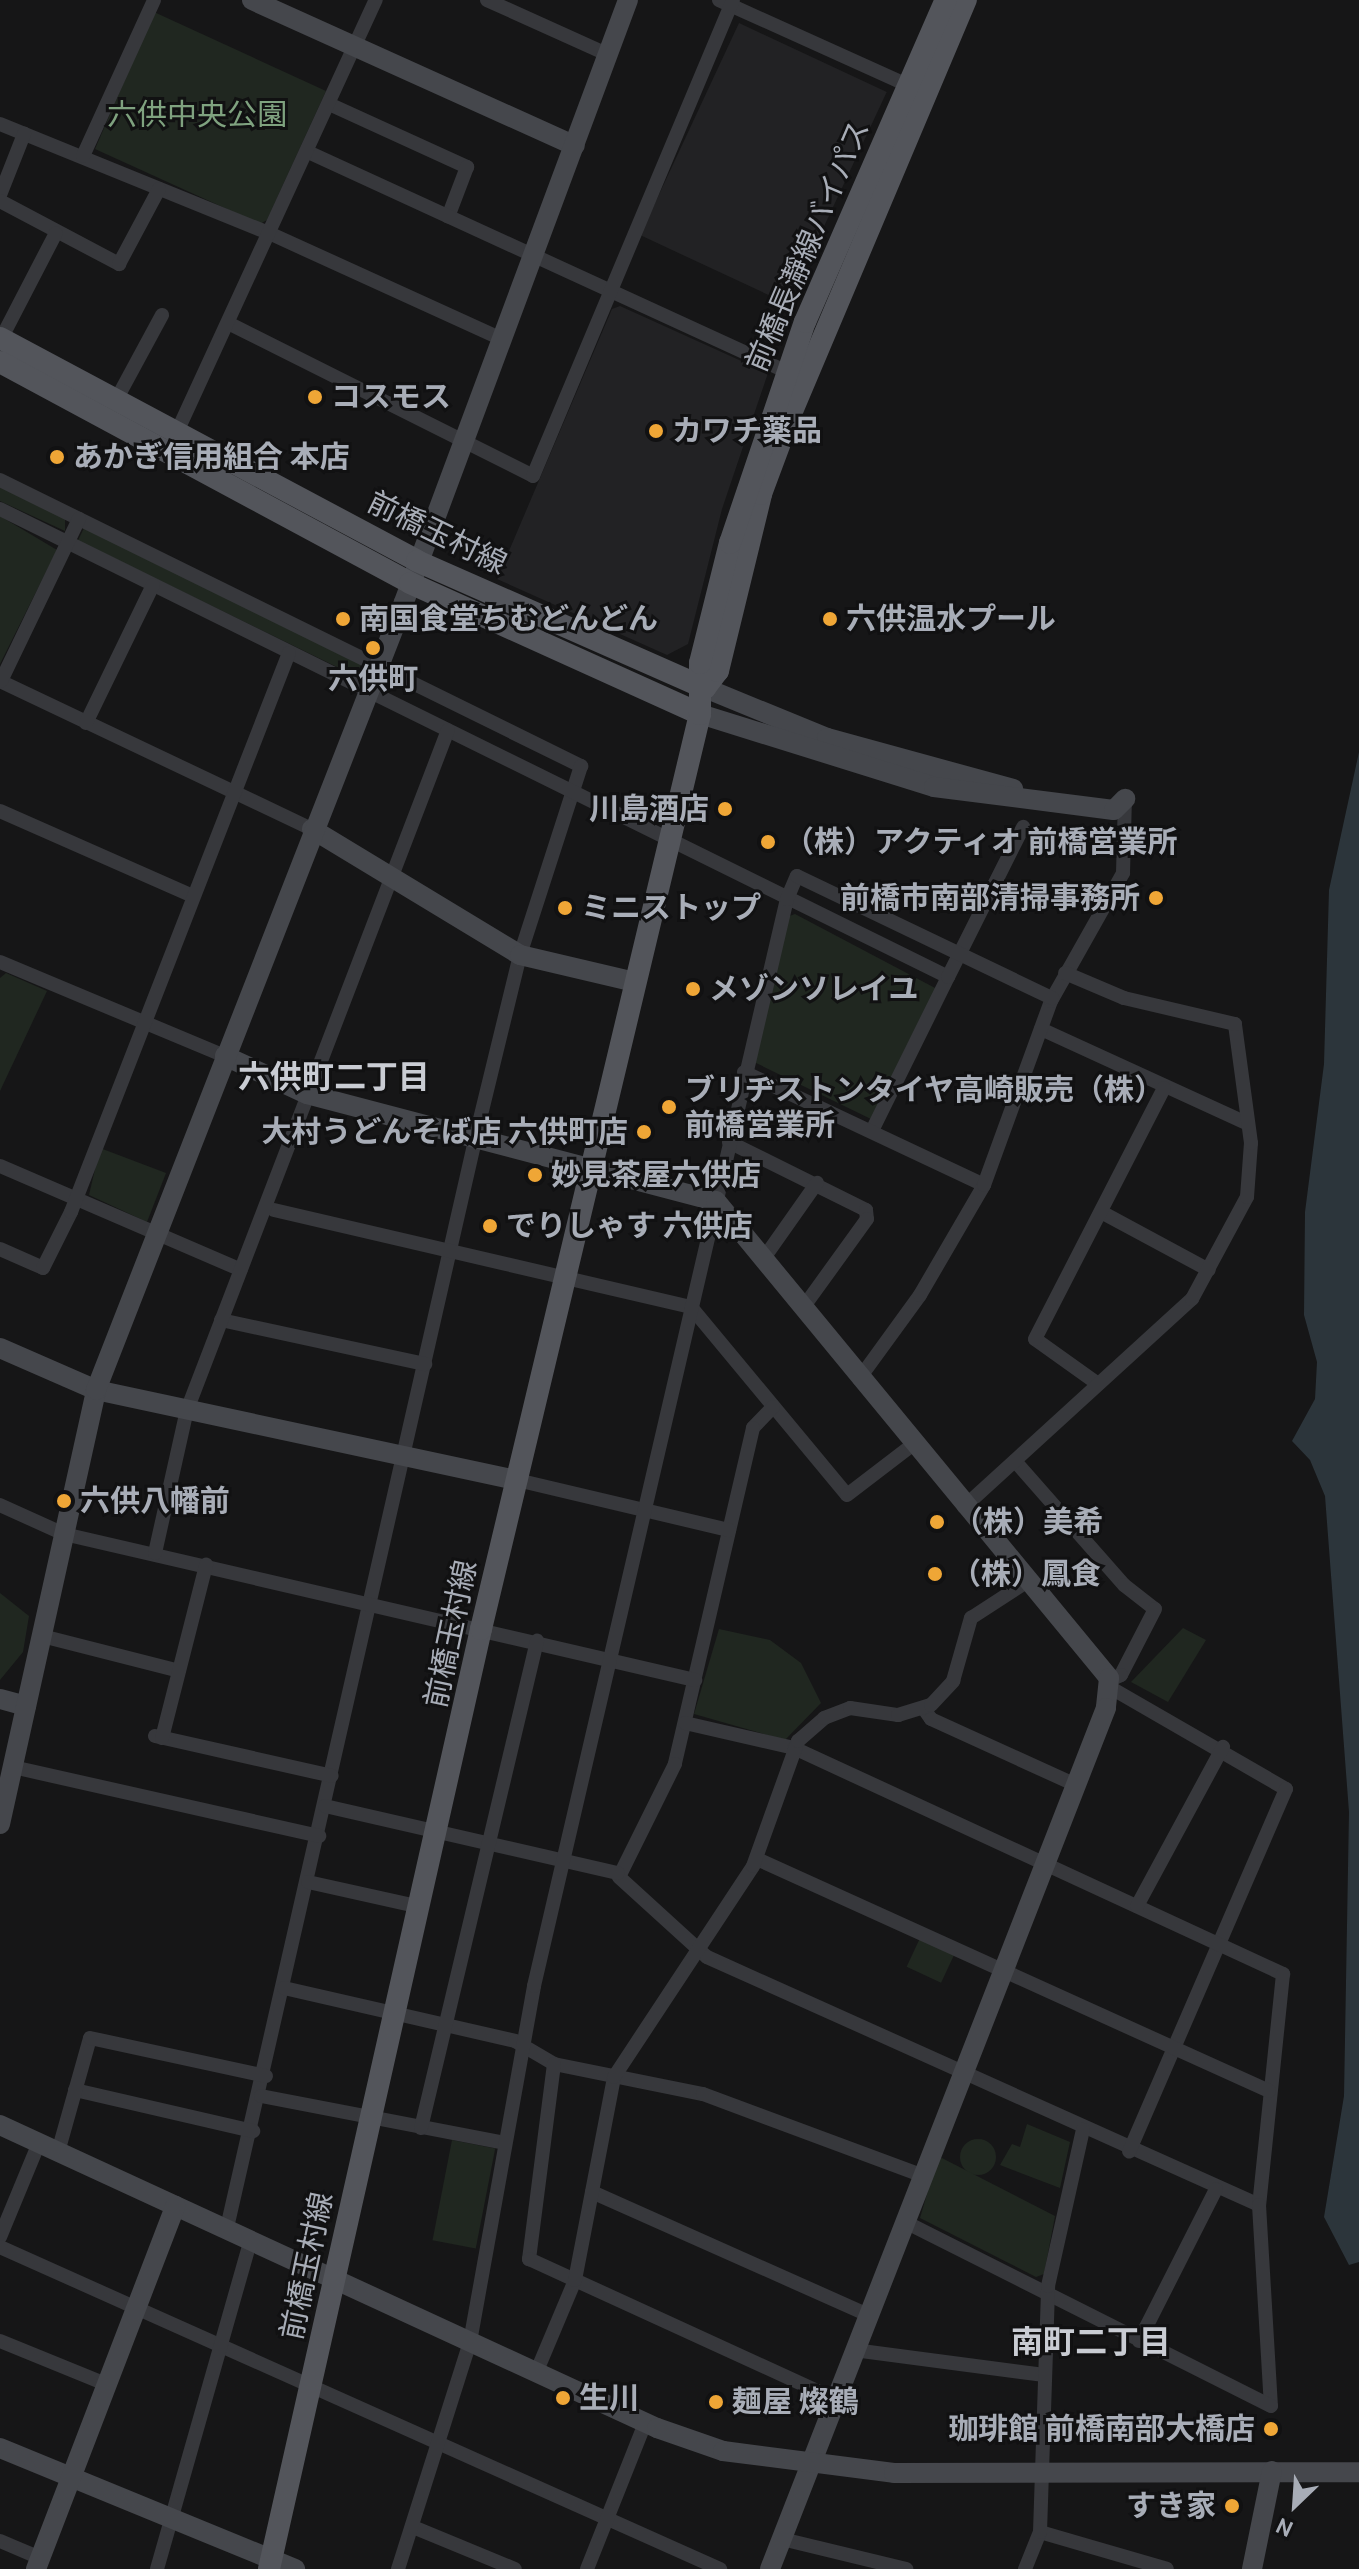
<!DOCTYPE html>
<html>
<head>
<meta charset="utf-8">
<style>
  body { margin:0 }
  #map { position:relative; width:1359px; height:2569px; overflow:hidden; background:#161617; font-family:Cabin,"Noto Sans JP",sans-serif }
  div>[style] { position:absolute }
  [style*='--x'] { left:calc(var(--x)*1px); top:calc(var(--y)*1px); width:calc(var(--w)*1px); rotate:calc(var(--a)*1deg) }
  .built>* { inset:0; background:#222224; transform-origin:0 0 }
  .green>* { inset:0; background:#202720; transform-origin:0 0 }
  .round { border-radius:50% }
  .water>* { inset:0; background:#2c353b }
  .street>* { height:14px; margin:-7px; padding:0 7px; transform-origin:7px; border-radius:7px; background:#37383c }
  .secondary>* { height:20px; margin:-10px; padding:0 10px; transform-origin:10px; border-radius:10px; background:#45474c }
  .primary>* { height:22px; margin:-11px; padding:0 11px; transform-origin:11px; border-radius:11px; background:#53555b }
  .dots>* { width:22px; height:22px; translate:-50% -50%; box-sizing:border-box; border:4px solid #111112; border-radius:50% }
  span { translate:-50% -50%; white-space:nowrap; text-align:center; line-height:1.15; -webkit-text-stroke:6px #111112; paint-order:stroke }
  .park-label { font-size:30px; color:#7fa27f }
  .street-label { font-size:30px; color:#a8adb7 }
  .poi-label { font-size:30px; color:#a8adb7; font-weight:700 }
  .left { translate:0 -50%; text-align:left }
  .right { translate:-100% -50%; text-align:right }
  .neighbourhood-label { font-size:32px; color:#c9ccd3; font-weight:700 }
  .north { position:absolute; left:1255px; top:2465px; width:80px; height:80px; -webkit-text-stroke:6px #111112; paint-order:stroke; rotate:205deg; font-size:22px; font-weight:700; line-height:32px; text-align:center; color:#a8adb7 }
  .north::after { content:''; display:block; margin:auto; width:28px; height:36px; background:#a8adb7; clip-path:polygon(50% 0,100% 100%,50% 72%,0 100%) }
</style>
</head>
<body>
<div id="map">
  <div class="built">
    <div style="left:739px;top:23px;width:163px;height:234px;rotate:25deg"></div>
    <div style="clip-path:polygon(620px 306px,768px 373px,722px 509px,688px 644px,667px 655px,497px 579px,612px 309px)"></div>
  </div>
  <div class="green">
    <div style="clip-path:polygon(154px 12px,326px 91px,267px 220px,260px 224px,95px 149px)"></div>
    <div style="clip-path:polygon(0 486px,65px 518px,65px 531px,0 501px)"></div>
    <div style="clip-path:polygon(0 516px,57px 550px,0 664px)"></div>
    <div style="left:84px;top:528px;width:309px;height:14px;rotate:26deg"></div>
    <div style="clip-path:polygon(795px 914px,937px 989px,873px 1120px,754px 1062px,787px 917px)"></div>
    <div style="clip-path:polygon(6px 973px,47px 991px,0 1091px,0 978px)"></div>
    <div style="clip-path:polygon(100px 1148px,166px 1173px,147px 1222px,89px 1195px)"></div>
    <div style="clip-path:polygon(0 1593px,29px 1616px,23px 1652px,0 1680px)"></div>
    <div style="clip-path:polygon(1183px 1628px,1206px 1640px,1168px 1702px,1131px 1682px)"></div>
    <div style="clip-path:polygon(719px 1629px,770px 1640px,801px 1663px,821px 1703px,785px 1740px,694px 1714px)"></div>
    <div style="left:921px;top:1936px;width:38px;height:34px;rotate:25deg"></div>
    <div style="clip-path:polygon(1027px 2124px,1070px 2142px,1060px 2188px,1000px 2165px,1012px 2144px,1020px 2147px)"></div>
    <div class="round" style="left:960px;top:2139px;width:36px;height:36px"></div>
    <div style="left:452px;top:2140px;width:44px;height:102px;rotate:11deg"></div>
    <div style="clip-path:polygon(938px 2156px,1055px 2216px,1044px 2274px,1036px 2277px,920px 2218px)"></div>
  </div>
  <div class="water">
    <div style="clip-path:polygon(1359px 752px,1359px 2262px,1349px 2265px,1324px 2217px,1344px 2096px,1349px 1812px,1325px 1496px,1310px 1460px,1292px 1441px,1315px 1399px,1317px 1362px,1304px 1315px,1305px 1212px,1324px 1064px,1329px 890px)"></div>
  </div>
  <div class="street">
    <div style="--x:487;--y:0;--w:134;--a:24.3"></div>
    <div style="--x:719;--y:0;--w:216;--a:24.3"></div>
    <div style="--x:329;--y:104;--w:152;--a:24.5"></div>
    <div style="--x:467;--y:167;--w:53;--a:110.8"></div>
    <div style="--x:0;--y:124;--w:290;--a:22.1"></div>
    <div style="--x:269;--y:233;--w:256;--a:24.5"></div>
    <div style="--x:308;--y:152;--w:535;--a:24.65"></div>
    <div style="--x:83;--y:156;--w:171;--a:-65.5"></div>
    <div style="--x:0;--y:195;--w:66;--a:-68.5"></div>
    <div style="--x:0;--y:201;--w:135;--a:27.9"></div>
    <div style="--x:119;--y:264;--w:85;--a:-61.9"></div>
    <div style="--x:228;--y:323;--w:341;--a:26.6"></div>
    <div style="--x:533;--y:476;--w:516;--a:-67.21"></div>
    <div style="--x:1;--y:339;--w:119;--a:-62.6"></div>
    <div style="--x:115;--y:402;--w:99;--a:-61.6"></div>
    <div style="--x:176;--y:434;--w:478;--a:-65.3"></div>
    <div style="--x:0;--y:480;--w:648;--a:26.21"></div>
    <div style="--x:581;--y:766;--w:199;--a:107.9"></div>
    <div style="--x:520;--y:955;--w:186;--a:103.7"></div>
    <div style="--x:476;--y:1136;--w:1120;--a:102.85"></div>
    <div style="--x:0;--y:509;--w:1057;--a:26.27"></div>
    <div style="--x:948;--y:977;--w:172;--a:116.3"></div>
    <div style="--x:0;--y:681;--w:345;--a:25.4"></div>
    <div style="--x:1;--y:681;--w:180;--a:-64.3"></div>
    <div style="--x:86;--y:723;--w:153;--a:-64.1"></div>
    <div style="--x:0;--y:811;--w:211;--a:23.8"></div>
    <div style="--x:0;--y:962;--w:244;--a:22.7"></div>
    <div style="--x:948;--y:977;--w:168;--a:-63.4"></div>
    <div style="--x:1041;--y:1029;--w:226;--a:24.6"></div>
    <div style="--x:744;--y:1072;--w:265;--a:25.2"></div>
    <div style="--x:729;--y:1142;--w:153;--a:26.4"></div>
    <div style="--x:866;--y:1210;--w:9;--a:84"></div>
    <div style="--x:867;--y:1219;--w:111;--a:125.8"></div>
    <div style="--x:0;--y:1166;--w:262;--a:23.3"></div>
    <div style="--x:274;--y:1210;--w:428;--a:13.1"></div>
    <div style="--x:691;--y:1307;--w:244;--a:50.3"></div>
    <div style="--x:847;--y:1495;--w:81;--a:-37.4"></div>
    <div style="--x:1103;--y:1213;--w:120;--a:28.3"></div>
    <div style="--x:0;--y:1249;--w:47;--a:23.8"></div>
    <div style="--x:43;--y:1268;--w:63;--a:-63.4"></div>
    <div style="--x:71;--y:1212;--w:600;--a:-68.7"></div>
    <div style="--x:764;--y:1258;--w:92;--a:-54.8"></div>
    <div style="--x:221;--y:1320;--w:209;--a:12.2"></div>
    <div style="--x:859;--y:1379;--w:104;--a:-54"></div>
    <div style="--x:920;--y:1295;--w:127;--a:-59.8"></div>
    <div style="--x:984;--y:1185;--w:196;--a:-70"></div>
    <div style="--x:1051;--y:1001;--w:147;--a:-60.6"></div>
    <div style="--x:1123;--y:873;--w:74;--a:-88.5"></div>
    <div style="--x:1098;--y:1384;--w:77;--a:-144.5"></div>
    <div style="--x:1035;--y:1339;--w:282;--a:-62.8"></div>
    <div style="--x:773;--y:1407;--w:29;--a:134"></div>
    <div style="--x:753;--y:1428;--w:345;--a:103.1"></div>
    <div style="--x:675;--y:1764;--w:126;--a:116.4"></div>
    <div style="--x:619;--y:1877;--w:119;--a:42.3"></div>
    <div style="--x:707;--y:1957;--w:605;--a:24.19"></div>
    <div style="--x:1015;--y:1461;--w:165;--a:48.7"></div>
    <div style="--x:1124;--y:1585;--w:39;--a:38"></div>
    <div style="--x:1155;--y:1609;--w:74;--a:117.3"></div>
    <div style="--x:1121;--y:1675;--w:12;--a:156"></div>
    <div style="--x:517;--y:1480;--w:218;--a:13.3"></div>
    <div style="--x:0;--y:1505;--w:70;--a:24.4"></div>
    <div style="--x:64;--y:1534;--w:648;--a:13.03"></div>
    <div style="--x:964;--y:1507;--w:309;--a:-42.4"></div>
    <div style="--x:1192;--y:1299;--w:116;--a:-61.7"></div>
    <div style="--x:1247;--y:1197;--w:54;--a:-85.8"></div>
    <div style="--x:1251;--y:1143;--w:120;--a:-97.7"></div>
    <div style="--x:1235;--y:1024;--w:114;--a:-166.8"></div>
    <div style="--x:1124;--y:998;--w:64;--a:-157"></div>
    <div style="--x:155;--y:1553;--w:147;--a:-77.4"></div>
    <div style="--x:187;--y:1410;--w:728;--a:-69"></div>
    <div style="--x:42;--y:1636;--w:141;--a:14.3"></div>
    <div style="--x:1111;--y:1688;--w:202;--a:30"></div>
    <div style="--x:1286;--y:1789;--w:395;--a:113.4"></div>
    <div style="--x:924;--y:1709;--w:12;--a:55"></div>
    <div style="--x:931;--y:1719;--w:159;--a:24.5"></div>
    <div style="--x:685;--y:1723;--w:112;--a:12.9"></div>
    <div style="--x:794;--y:1748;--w:539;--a:24.8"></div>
    <div style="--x:1283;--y:1974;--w:232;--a:95.9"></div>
    <div style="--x:1259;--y:2205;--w:201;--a:86.6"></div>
    <div style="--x:1271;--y:2406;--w:410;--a:-153.3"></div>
    <div style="--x:155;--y:1736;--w:181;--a:12.7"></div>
    <div style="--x:162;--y:1738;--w:179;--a:-75.7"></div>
    <div style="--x:13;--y:1767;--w:314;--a:12.7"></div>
    <div style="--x:325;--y:1806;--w:300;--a:12.9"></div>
    <div style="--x:757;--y:1859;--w:562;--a:24.38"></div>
    <div style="--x:308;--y:1882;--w:116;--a:12.5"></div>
    <div style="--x:1137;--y:1906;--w:181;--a:-61.6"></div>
    <div style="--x:284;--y:1988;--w:237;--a:12.9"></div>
    <div style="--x:515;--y:2041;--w:45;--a:30.5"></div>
    <div style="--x:554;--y:2064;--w:152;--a:11.4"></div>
    <div style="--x:703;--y:2094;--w:235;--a:20.4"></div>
    <div style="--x:554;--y:2064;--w:197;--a:97.3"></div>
    <div style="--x:529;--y:2259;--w:337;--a:24.6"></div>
    <div style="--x:75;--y:2090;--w:183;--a:13"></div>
    <div style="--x:261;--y:2096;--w:248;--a:10.9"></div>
    <div style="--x:421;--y:2128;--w:501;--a:-76.6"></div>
    <div style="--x:58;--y:2152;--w:118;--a:-74.3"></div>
    <div style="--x:90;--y:2038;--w:180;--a:12.2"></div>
    <div style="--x:592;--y:2192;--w:302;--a:24"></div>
    <div style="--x:0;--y:2237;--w:102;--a:-67.5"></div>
    <div style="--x:0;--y:2247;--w:789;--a:24.1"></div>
    <div style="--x:0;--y:2341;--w:114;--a:22.1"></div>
    <div style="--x:1139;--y:2341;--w:170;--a:-63.1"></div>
    <div style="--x:854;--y:2350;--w:192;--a:7.5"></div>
    <div style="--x:536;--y:2373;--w:101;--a:-67.2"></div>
    <div style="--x:575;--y:2280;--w:207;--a:-79.1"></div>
    <div style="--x:614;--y:2077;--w:253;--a:-56.6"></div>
    <div style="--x:753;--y:1866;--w:133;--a:-70.2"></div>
    <div style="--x:798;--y:1741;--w:35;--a:-41"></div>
    <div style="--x:824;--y:1718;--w:28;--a:-21"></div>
    <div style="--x:850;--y:1708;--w:49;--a:8.3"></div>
    <div style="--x:898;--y:1715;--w:34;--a:-17"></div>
    <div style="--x:931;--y:1705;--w:33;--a:-47"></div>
    <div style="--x:953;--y:1681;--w:66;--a:-74.1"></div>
    <div style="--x:971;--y:1618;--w:68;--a:-33"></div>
    <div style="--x:413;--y:2527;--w:110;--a:22.4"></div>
    <div style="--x:1040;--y:2532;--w:132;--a:16.2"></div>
    <div style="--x:782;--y:2539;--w:128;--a:13.6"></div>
    <div style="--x:0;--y:2541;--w:43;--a:23"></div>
    <div style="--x:157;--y:2569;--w:342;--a:-74.1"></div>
    <div style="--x:398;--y:2569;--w:238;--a:-72.4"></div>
    <div style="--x:470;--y:2342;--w:362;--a:-79.8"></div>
    <div style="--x:534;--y:1986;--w:1116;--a:-76.9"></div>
    <div style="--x:787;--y:899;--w:25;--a:-67"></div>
    <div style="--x:797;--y:876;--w:283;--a:25.6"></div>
    <div style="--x:587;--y:2569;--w:157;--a:-68.3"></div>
    <div style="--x:1025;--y:2569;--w:40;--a:-68"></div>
    <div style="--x:1040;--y:2532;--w:246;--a:-88.1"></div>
    <div style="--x:1048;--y:2286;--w:160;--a:-77.4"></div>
  </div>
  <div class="secondary">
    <div style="--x:252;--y:0;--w:354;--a:24.3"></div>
    <div style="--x:705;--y:688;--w:132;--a:22.3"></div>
    <div style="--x:827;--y:738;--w:193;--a:15.3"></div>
    <div style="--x:700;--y:714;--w:245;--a:17.3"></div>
    <div style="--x:934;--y:787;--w:181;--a:7.3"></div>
    <div style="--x:1114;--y:810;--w:16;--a:-45"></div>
    <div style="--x:312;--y:829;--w:243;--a:31.2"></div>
    <div style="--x:520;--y:955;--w:118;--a:13.2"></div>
    <div style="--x:225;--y:1056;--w:90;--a:24.9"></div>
    <div style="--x:307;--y:1094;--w:423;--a:14.7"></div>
    <div style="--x:716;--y:1201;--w:618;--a:50.51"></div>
    <div style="--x:1109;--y:1678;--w:30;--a:96"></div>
    <div style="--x:1106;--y:1708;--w:924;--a:111.32"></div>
    <div style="--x:0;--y:1348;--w:105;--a:23.6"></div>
    <div style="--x:96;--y:1390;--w:431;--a:12.1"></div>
    <div style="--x:0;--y:1699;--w:27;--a:15"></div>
    <div style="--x:0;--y:1824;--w:444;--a:-77.5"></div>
    <div style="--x:96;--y:1390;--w:846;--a:-68.65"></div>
    <div style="--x:404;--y:602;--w:642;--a:-69.59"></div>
    <div style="--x:0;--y:2125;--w:724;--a:24.76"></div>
    <div style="--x:657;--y:2428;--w:70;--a:19.2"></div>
    <div style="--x:723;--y:2451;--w:172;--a:7.3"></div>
    <div style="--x:894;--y:2473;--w:465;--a:-0.1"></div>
    <div style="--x:0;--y:2448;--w:319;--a:22.3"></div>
    <div style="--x:36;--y:2569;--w:389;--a:-69"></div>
    <div style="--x:1252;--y:2569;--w:100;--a:-78.5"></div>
  </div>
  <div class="primary">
    <div style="--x:0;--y:338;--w:473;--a:28.1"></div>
    <div style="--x:417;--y:561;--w:315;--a:23.8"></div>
    <div style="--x:0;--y:362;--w:466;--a:28.3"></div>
    <div style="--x:410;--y:583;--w:318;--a:24.3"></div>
    <div style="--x:705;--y:688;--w:21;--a:-53"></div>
    <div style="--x:718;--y:671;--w:182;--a:-76.3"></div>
    <div style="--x:761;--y:494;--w:83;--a:-69.6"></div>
    <div style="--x:790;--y:416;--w:452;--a:-67.1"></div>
    <div style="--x:269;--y:2569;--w:964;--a:-77.29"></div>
    <div style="--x:481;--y:1629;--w:941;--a:-76.54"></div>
    <div style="--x:700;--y:714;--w:51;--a:-90"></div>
    <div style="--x:700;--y:663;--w:124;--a:-76"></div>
    <div style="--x:730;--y:543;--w:233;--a:-71.3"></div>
    <div style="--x:805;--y:322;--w:352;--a:-66.4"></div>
  </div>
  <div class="dots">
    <div style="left:315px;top:397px;background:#efa636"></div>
    <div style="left:656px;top:431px;background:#efa636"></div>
    <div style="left:57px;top:457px;background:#efa636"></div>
    <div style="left:343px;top:619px;background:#efa636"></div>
    <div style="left:830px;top:619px;background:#efa636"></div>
    <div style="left:373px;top:648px;background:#efa636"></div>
    <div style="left:725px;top:809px;background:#efa636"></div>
    <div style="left:768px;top:842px;background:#efa636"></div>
    <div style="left:1156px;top:898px;background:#efa636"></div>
    <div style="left:565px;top:908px;background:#efa636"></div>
    <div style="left:693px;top:989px;background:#efa636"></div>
    <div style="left:669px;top:1107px;background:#efa636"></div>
    <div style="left:644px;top:1132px;background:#efa636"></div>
    <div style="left:535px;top:1175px;background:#efa636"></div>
    <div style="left:490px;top:1226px;background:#efa636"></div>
    <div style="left:64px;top:1501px;background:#efa636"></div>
    <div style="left:937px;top:1522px;background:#efa636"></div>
    <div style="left:935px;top:1574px;background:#efa636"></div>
    <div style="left:563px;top:2398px;background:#efa636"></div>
    <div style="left:716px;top:2402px;background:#efa636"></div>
    <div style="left:1271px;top:2429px;background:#efa636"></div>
    <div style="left:1232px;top:2506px;background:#efa636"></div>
  </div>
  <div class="park-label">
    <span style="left:197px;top:115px">六供中央公園</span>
  </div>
  <div class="street-label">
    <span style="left:808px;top:246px;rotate:-67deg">前橋長瀞線バイパス</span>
    <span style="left:437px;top:533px;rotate:26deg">前橋玉村線</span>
    <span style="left:451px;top:1634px;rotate:-78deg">前橋玉村線</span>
    <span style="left:307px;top:2266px;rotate:-78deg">前橋玉村線</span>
  </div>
  <div class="poi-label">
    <span class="left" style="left:331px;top:397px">コスモス</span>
    <span class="left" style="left:672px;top:431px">カワチ薬品</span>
    <span class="left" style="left:73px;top:457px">あかぎ信用組合 本店</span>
    <span class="left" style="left:359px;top:619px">南国食堂ちむどんどん</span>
    <span class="left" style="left:846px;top:619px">六供温水プール</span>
    <span style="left:373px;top:679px">六供町</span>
    <span class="right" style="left:709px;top:809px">川島酒店</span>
    <span class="left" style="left:784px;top:842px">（株）アクティオ 前橋営業所</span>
    <span class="right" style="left:1140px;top:898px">前橋市南部清掃事務所</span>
    <span class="left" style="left:581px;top:908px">ミニストップ</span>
    <span class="left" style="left:709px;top:989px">メゾンソレイユ</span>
    <span class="left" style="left:685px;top:1107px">ブリヂストンタイヤ高崎販売（株）<br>前橋営業所</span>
    <span class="right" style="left:628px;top:1132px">大村うどんそば店 六供町店</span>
    <span class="left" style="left:551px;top:1175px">妙見茶屋六供店</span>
    <span class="left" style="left:506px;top:1226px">でりしゃす 六供店</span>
    <span class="left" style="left:80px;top:1501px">六供八幡前</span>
    <span class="left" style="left:953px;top:1522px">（株）美希</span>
    <span class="left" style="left:951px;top:1574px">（株）鳳食</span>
    <span class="left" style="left:579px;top:2398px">生川</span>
    <span class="left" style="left:732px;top:2402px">麺屋 燦鶴</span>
    <span class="right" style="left:1255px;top:2429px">珈琲館 前橋南部大橋店</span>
    <span class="right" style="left:1216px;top:2506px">すき家</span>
  </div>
  <div class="neighbourhood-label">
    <span style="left:334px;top:1077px">六供町二丁目</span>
    <span style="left:1091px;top:2342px">南町二丁目</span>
  </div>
  <div class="north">N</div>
</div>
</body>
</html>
